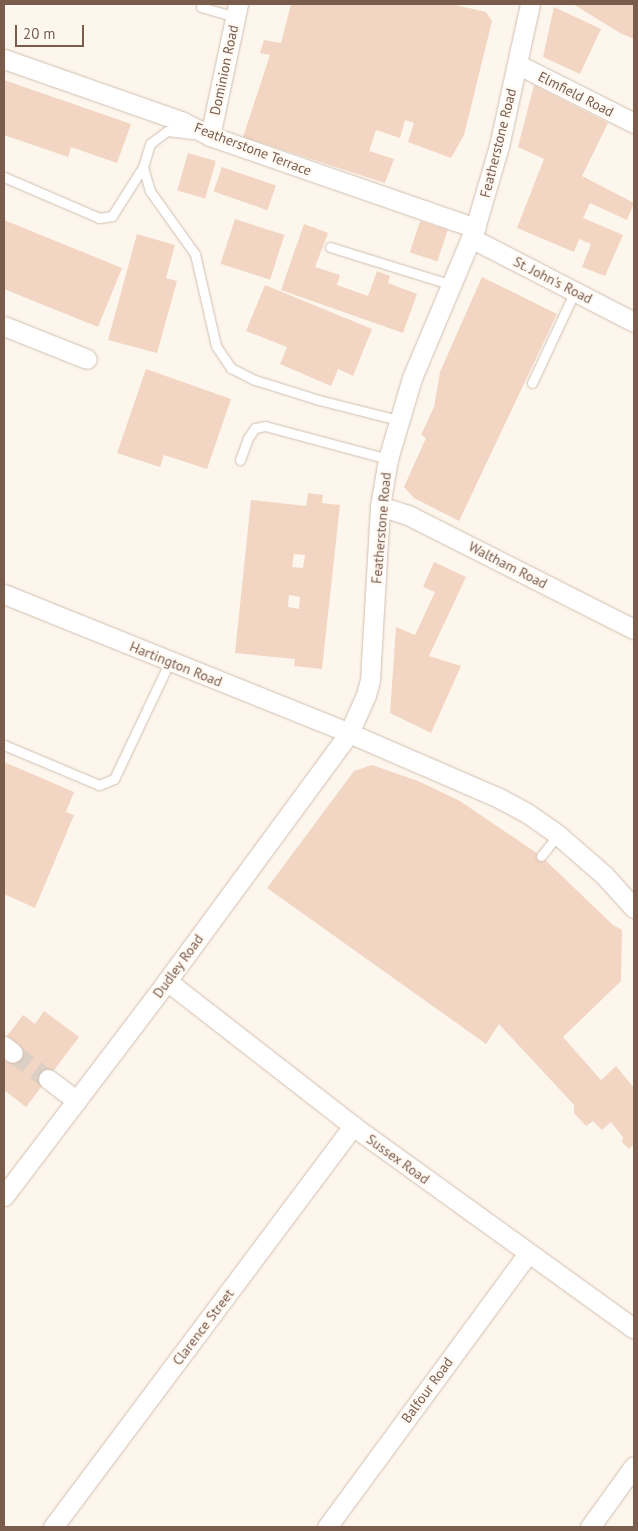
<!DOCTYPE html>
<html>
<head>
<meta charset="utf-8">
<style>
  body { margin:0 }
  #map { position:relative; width:638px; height:1531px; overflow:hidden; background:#fdf6ec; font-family:"PT Sans",sans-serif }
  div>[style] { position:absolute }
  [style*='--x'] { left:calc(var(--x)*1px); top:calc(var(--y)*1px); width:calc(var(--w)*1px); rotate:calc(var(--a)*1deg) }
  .building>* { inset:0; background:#f3d5c3; transform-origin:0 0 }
  .street-tunnel>* { height:19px; margin-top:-9.5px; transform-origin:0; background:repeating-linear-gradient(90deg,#dcd0c4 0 19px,transparent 0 28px) }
  .roads { filter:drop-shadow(0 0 1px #d1beb0) drop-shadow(0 0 1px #d1beb0) }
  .lane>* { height:9px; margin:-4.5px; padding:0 4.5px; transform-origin:4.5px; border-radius:4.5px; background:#fff }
  .street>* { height:19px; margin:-9.5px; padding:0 9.5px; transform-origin:9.5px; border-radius:9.5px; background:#fff }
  span { translate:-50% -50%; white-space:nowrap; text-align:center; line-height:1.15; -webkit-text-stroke:5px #fffaf3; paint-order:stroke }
  .street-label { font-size:14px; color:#7a5c4d }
  .frame { position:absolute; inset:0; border:5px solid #7a5c4d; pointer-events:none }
  .scale { position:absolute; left:15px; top:25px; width:69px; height:22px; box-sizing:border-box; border:2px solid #7a5c4d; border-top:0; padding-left:6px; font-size:15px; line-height:18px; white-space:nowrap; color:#7a5c4d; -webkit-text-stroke:4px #fffaf3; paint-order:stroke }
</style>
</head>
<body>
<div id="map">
  <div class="building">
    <div style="clip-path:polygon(291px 4px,451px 4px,486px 12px,492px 21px,464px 135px,451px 158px,408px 142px,414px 123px,405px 120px,400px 138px,376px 130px,369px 151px,394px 159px,385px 183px,243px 137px,270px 55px,260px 53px,264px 40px,281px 43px)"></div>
    <div style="clip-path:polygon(573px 4px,634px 4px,634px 39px,620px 33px)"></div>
    <div style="clip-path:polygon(554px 7px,601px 29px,580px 74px,543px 57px)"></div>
    <div style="clip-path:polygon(4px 80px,131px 124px,117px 163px,71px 147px,68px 157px,4px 135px)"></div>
    <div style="clip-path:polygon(534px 85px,608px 123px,582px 176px,634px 203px,627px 220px,590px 203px,583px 218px,623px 235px,605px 276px,582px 267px,591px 244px,579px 239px,574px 252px,517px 228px,544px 159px,518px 147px)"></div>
    <div style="left:188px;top:153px;width:29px;height:39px;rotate:16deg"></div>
    <div style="left:222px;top:167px;width:57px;height:26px;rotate:19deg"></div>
    <div style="left:235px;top:219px;width:52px;height:47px;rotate:18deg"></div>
    <div style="clip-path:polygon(4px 220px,122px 268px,98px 327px,4px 289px)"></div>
    <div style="left:420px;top:221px;width:29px;height:33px;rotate:18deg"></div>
    <div style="clip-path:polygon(304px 224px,328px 233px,315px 267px,340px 275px,337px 285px,368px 296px,377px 271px,390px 276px,388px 283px,417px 294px,403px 333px,281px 290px)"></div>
    <div style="clip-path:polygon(137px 234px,175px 245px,166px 278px,177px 281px,157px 353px,108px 340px)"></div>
    <div style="clip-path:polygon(482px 277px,557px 314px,459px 521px,414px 498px,404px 487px,426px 438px,421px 435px,434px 407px,440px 372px)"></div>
    <div style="clip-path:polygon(265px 285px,372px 329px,353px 376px,338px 369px,331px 386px,280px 364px,287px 347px,246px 331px)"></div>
    <div style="clip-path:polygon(146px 369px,231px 399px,207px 469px,164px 455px,160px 467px,117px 453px)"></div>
    <div style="clip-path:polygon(evenodd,308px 493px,323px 495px,322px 503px,340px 505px,322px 669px,294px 666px,295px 659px,235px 653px,251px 500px,306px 506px,308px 493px,294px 554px,305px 555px,303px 568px,292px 567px,294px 554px,308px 493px,289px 595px,300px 597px,299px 609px,288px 607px,289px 595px)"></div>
    <div style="clip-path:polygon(434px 562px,466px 577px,429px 656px,461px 666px,431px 733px,390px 713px,396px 627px,415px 635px,435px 592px,423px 587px)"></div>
    <div style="clip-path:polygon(4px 762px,74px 792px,66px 812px,74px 815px,35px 908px,4px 894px)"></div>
    <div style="clip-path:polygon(372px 765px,418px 781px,460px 801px,541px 856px,613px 925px,622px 930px,621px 981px,563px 1037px,601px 1080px,616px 1066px,634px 1088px,634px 1144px,629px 1149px,622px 1142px,623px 1137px,611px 1122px,602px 1130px,593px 1121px,586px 1126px,574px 1113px,574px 1105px,499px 1024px,486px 1044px,267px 888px,354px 771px)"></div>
    <div style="clip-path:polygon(44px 1011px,79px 1037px,26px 1107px,4px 1090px,4px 1060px,7px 1062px,19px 1045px,7px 1036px,23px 1015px,35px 1024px)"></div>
  </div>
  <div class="street-tunnel">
    <div style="--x:13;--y:1053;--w:44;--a:36.6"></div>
  </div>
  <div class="roads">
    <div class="lane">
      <div style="--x:201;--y:7;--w:35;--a:16"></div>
      <div style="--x:192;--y:134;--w:25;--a:-173"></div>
      <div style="--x:167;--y:131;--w:21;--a:143"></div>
      <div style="--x:150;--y:144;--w:24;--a:107"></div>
      <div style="--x:143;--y:167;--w:25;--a:74"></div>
      <div style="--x:150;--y:191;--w:77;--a:54.5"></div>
      <div style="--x:195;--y:254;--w:94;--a:77.1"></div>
      <div style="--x:216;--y:346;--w:27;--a:56"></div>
      <div style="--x:231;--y:368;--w:27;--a:27"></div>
      <div style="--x:255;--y:380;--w:67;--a:17.4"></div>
      <div style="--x:319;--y:400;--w:81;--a:14.2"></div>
      <div style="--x:4;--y:177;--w:103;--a:23.3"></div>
      <div style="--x:99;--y:218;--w:13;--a:-9"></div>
      <div style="--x:112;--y:216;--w:58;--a:-57.7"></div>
      <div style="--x:330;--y:247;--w:128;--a:17.3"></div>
      <div style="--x:532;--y:383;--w:102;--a:-64.9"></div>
      <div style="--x:240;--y:460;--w:23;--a:-70"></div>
      <div style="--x:248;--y:438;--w:12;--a:-55"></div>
      <div style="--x:255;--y:428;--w:10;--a:-11"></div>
      <div style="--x:265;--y:426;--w:127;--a:15"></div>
      <div style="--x:4;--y:745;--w:103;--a:22.8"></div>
      <div style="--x:99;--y:785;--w:16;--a:-22"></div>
      <div style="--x:114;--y:779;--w:131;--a:-64.6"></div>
      <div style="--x:541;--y:856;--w:27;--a:-51"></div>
    </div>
    <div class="street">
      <div style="--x:4;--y:59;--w:188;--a:19.3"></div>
      <div style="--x:181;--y:121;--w:33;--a:27"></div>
      <div style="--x:210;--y:136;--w:281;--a:19.1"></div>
      <div style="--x:517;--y:64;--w:131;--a:26.8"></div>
      <div style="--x:210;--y:136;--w:135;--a:-78"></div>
      <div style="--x:471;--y:238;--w:183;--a:27.3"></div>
      <div style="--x:4;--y:326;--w:89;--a:21.7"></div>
      <div style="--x:380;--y:506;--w:32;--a:18"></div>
      <div style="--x:410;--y:516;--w:251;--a:26.8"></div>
      <div style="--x:4;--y:594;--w:372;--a:21.9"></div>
      <div style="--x:349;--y:733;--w:163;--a:23.4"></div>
      <div style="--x:499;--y:798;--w:32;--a:28"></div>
      <div style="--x:527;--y:813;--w:38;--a:35"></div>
      <div style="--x:558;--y:835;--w:61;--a:41"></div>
      <div style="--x:604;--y:875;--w:45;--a:47.7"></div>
      <div style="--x:167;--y:981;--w:236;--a:37.9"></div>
      <div style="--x:353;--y:1126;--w:347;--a:35.8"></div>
      <div style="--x:4;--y:1046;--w:11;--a:38"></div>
      <div style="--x:48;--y:1079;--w:36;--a:37"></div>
      <div style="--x:4;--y:1196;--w:270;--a:-52.8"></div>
      <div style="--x:167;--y:981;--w:308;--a:-53.7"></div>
      <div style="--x:349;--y:733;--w:42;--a:-65.9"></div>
      <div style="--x:366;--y:695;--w:16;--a:-75"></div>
      <div style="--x:370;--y:680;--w:174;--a:-86.7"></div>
      <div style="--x:380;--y:506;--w:48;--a:-80.3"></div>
      <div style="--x:388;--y:459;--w:84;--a:-73.5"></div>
      <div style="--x:412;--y:378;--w:163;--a:-67.2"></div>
      <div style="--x:475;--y:228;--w:85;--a:-73.7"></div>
      <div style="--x:499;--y:146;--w:145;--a:-77.7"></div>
      <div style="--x:53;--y:1527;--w:501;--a:-53.2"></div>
      <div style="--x:327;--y:1527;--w:340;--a:-53.7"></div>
      <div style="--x:590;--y:1527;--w:75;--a:-54.2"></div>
    </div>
  </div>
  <div class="street-label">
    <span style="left:224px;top:70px;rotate:-78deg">Dominion Road</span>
    <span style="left:576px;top:94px;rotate:27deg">Elmfield Road</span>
    <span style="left:498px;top:143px;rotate:-76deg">Featherstone Road</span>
    <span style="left:253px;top:149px;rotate:21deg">Featherstone Terrace</span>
    <span style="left:553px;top:280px;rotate:27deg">St. John's Road</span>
    <span style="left:381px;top:528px;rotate:-85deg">Featherstone Road</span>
    <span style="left:508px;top:565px;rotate:27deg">Waltham Road</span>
    <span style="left:176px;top:664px;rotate:22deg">Hartington Road</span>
    <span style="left:178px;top:966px;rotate:-54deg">Dudley Road</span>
    <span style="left:398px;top:1159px;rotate:36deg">Sussex Road</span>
    <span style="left:203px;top:1327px;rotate:-53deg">Clarence Street</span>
    <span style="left:427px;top:1390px;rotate:-54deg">Balfour Road</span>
  </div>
  <div class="frame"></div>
  <div class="scale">20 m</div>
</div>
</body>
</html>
